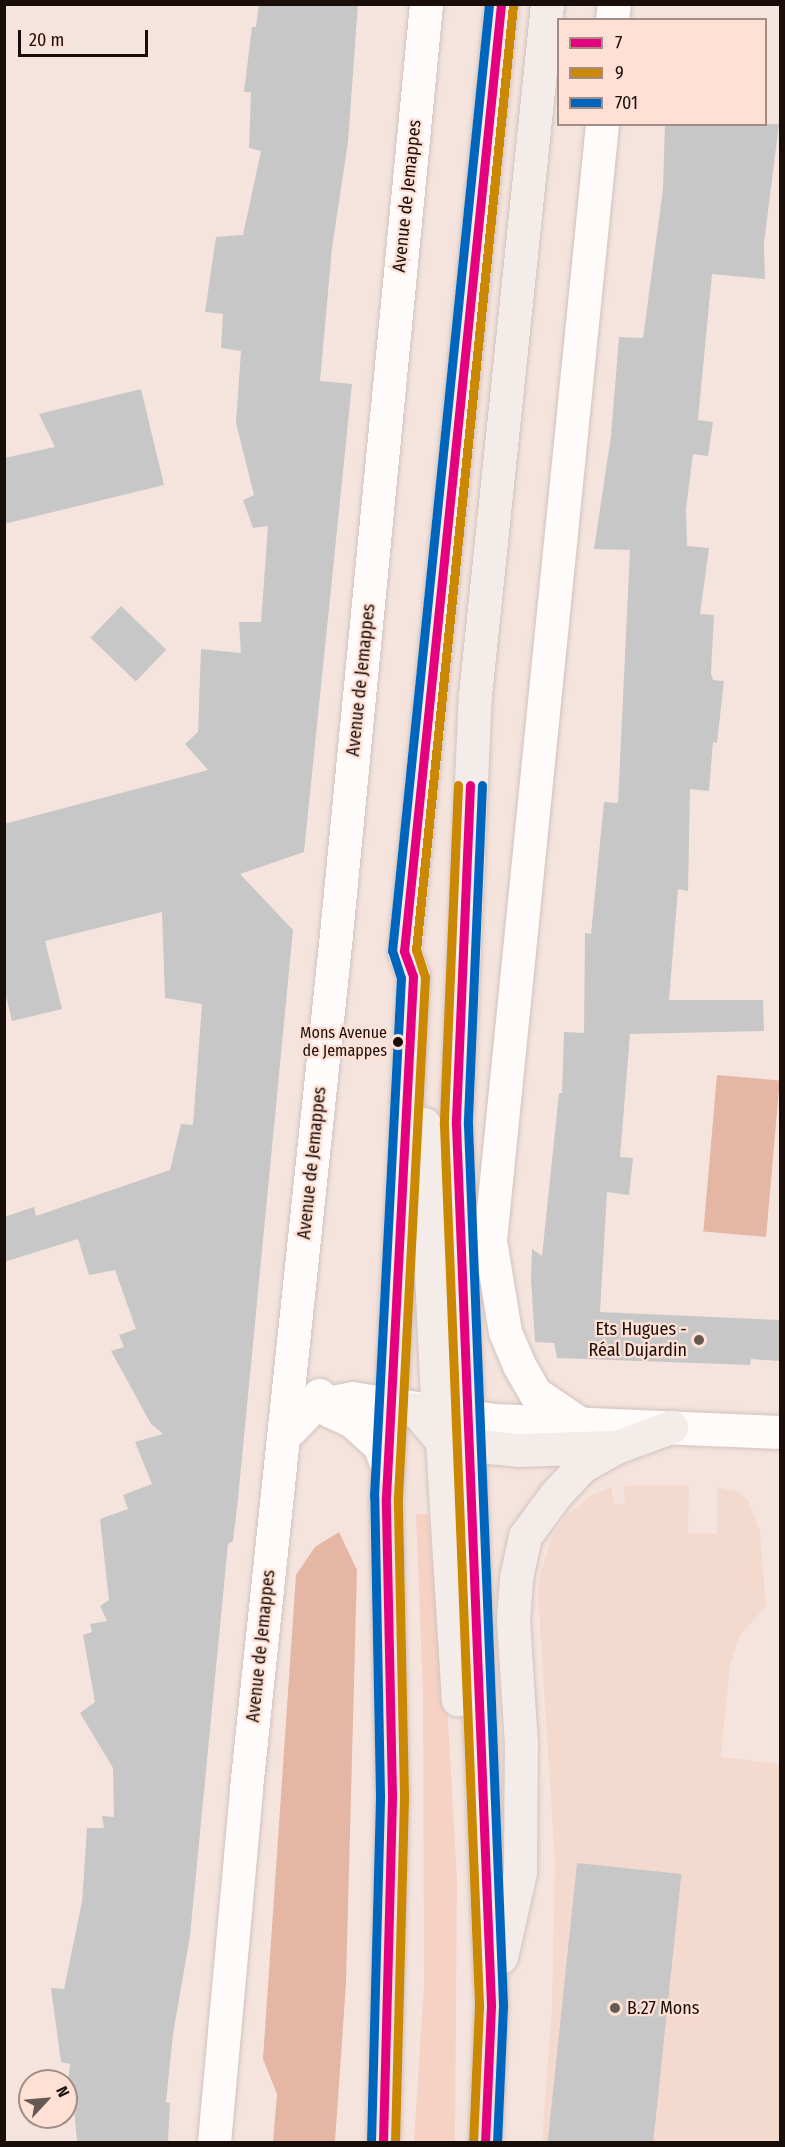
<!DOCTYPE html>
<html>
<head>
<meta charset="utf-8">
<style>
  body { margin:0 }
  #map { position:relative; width:785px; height:2147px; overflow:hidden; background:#f5e4de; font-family:"Fira Sans Condensed",sans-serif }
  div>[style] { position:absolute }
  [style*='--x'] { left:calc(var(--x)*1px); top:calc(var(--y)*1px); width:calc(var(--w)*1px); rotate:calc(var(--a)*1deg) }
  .built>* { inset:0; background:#f4d9cf }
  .green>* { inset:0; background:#f6d2c4 }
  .forest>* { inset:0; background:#e6b6a4; transform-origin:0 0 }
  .building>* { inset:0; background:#c8c7c7; transform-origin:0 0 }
  .roads { filter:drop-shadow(0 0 2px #d1c3be) drop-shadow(0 0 2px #d1c3be) }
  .minor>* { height:33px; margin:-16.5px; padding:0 16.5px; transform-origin:16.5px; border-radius:16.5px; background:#fefbfa }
  .major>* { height:33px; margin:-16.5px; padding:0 16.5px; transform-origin:16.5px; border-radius:16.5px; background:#f4ece9 }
  .highway>* { height:33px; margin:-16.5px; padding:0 16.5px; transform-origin:16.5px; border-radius:16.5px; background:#eee2de }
  .bus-1>* { height:9px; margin:-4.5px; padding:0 4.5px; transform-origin:4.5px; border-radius:4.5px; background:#e5007d }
  .bus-2>* { height:9px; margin:-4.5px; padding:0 4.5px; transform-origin:4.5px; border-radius:4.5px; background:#cb8802 }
  .bus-3>* { height:9px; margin:-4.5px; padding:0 4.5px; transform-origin:4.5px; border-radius:4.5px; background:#0065bd }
  .dots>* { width:16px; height:16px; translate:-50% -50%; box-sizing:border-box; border:3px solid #fee0d5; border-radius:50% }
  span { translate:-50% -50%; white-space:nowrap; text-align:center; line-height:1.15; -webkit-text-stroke:4.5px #fee0d5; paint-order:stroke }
  .bus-label { font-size:16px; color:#190e09 }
  .right { translate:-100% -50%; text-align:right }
  .street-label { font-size:18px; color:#190e09 }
  .poi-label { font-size:18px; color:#190e09 }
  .left { translate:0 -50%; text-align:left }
  .frame { position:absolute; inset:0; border:6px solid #190e09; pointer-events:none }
  .legend { position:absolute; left:557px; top:18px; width:210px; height:108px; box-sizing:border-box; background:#fee0d5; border:2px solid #a28c83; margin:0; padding:8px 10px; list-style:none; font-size:18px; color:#190e09 }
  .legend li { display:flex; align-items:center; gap:12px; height:30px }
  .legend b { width:30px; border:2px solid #a28c83 }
  .north { position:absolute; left:18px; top:2069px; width:60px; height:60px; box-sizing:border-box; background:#fee0d5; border:2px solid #a28c83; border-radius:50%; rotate:64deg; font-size:16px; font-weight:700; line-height:24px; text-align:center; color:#190e09 }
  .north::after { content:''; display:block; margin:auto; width:21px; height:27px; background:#665954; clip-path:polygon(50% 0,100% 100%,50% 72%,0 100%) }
  .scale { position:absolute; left:18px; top:30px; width:130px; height:27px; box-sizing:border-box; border:3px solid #190e09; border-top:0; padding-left:8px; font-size:18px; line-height:21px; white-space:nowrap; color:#190e09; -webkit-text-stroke:4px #fee0d5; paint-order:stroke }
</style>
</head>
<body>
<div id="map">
  <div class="built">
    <div style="clip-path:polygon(689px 1485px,688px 1533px,717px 1534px,717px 1487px,738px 1492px,748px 1500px,760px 1532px,766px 1607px,741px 1633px,730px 1665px,721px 1757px,780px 1764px,780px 2142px,542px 2142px,552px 2007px,555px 1862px,538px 1595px,540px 1573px,553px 1535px,566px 1516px,593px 1494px,611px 1487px,615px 1505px,625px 1503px,623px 1486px)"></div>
  </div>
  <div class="green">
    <div style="clip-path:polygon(416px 1514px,428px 1514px,447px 1702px,457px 1879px,455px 2142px,414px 2142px,424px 1984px,423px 1693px)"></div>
  </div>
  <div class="forest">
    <div style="left:717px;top:1075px;width:63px;height:157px;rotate:5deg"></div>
    <div style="clip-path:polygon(339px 1532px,357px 1570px,346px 1983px,335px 2142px,273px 2142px,277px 2094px,263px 2059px,296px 1575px,315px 1547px)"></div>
  </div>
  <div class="building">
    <div style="clip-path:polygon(259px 4px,358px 4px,348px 142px,332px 248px,320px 381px,352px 384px,304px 852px,240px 874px,293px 930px,238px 1499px,233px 1541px,228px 1544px,190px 1936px,173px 2034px,166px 2102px,170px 2103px,168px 2142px,77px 2142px,74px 2107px,66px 2107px,70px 2064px,61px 2062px,51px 1988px,64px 1989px,82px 1902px,87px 1828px,104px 1828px,102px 1816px,114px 1817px,113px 1768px,80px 1713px,95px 1702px,83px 1635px,92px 1632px,90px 1624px,107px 1621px,100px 1606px,109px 1600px,100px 1519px,128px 1509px,123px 1495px,152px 1484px,135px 1442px,163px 1434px,151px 1424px,111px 1351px,124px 1347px,119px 1335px,136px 1329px,115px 1270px,89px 1275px,78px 1239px,4px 1262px,4px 1217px,34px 1207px,36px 1216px,170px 1170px,181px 1124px,193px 1125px,202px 1004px,165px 998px,162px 912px,45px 941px,62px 1009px,12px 1021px,4px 987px,4px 824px,208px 770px,185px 744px,198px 732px,201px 649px,241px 653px,239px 622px,261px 622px,268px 526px,253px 528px,243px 500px,254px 495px,236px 423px,241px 351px,221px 348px,223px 314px,205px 312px,216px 237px,243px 235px,261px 151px,249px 148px,251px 92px,244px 92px,252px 27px,256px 27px)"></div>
    <div style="clip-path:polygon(665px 124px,779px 124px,764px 243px,765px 279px,712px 274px,698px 420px,713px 422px,708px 456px,693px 454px,686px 509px,687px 546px,709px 548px,700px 614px,714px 615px,711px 673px,713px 680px,724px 681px,717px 743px,713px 742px,709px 791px,690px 789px,688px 891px,678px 889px,669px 1000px,763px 1000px,764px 1031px,630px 1034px,620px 1157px,633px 1158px,629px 1195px,607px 1192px,600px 1312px,780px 1320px,780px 1361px,751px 1359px,750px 1365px,557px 1358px,554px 1343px,535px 1342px,531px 1280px,532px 1249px,542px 1256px,559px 1093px,562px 1093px,564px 1032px,584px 1033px,585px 933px,591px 934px,604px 802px,618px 803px,630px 550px,594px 549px,611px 436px,619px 337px,643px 338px,663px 189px)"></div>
    <div style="clip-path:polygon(141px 389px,164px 485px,4px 524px,4px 458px,55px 447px,39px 414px)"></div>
    <div style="left:121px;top:606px;width:63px;height:44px;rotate:44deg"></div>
    <div style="left:577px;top:1863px;width:105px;height:280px;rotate:6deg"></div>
  </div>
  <div class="roads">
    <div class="minor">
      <div style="--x:612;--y:20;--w:16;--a:-83"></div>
      <div style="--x:319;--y:1395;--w:19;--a:55"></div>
      <div style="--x:330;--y:1411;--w:24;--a:24"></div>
      <div style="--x:352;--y:1421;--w:36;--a:42"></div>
      <div style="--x:379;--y:1445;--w:22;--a:69"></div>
      <div style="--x:582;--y:1425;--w:57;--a:-145.8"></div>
      <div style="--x:535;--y:1393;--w:32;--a:-120"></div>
      <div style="--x:519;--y:1365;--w:36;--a:-113"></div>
      <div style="--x:505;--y:1332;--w:93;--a:-99.3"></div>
      <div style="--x:490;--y:1240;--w:1122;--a:-84.27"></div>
      <div style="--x:283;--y:1437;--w:45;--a:-45.9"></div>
      <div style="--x:314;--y:1405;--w:39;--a:-10"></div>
      <div style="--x:352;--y:1398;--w:144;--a:8.8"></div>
      <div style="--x:494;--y:1420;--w:286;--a:2.4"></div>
      <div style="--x:214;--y:2142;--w:355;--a:-84.8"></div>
      <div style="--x:246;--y:1788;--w:859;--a:-83.98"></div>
      <div style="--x:336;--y:934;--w:934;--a:-84.47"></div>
    </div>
    <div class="major">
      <div style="--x:424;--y:1124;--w:276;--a:87.3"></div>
      <div style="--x:437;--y:1400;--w:38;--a:67"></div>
      <div style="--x:452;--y:1435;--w:21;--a:29"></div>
      <div style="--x:470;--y:1445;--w:48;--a:5.9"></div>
      <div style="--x:518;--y:1450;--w:93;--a:-1.8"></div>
      <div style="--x:415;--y:1409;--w:42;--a:49.8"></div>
      <div style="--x:442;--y:1441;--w:259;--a:86.5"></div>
      <div style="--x:386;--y:1497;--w:522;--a:-87.03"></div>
      <div style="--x:413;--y:976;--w:27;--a:-110"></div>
      <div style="--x:404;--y:951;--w:952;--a:-84.15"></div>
      <div style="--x:501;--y:1957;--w:87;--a:-77.4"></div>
      <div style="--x:520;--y:1872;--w:128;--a:-89.6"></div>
      <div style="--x:521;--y:1744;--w:124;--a:-93.7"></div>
      <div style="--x:513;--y:1620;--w:42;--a:-85.9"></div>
      <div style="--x:516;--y:1578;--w:43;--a:-77.9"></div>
      <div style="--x:525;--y:1536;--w:52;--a:-53.6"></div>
      <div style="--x:556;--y:1494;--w:38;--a:-47"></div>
      <div style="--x:582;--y:1466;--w:39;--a:-29"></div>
      <div style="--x:616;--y:1447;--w:59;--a:-20"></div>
      <div style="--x:491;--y:2006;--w:882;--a:-92.28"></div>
      <div style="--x:456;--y:1125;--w:430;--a:-87.5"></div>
      <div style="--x:475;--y:695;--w:695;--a:-84.05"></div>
    </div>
    <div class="highway">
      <div style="--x:383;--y:2142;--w:347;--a:-88.5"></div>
      <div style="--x:392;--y:1795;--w:298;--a:-91.2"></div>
      <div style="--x:485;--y:2142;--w:136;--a:-87.5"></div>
    </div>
  </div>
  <div class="bus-1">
    <div style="--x:470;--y:785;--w:340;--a:92.4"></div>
    <div style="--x:456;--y:1125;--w:882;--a:87.72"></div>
    <div style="--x:491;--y:2006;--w:136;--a:92.5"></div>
    <div style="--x:383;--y:2142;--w:347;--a:-88.5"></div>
    <div style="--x:392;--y:1795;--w:298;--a:-91.2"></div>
    <div style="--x:386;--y:1497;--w:522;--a:-87.03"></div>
    <div style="--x:413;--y:976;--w:27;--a:-110"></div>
    <div style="--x:404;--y:951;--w:952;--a:-84.15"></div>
  </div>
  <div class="bus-2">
    <div style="--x:458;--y:785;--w:340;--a:92.4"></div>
    <div style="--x:444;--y:1125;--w:882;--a:87.72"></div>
    <div style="--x:479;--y:2006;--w:135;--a:92.5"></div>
    <div style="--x:395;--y:2142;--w:347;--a:-88.5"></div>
    <div style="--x:404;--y:1795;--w:298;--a:-91.2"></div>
    <div style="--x:398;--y:1497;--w:521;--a:-87.03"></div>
    <div style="--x:425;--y:977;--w:28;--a:-108"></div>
    <div style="--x:416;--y:950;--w:950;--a:-84.14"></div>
  </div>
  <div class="bus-3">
    <div style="--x:482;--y:785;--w:340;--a:92.4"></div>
    <div style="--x:468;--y:1125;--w:882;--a:87.72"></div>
    <div style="--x:503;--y:2006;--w:136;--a:92.5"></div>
    <div style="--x:371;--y:2142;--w:347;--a:-88.5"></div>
    <div style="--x:380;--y:1795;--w:299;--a:-91.1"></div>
    <div style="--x:374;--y:1496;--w:519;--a:-87.02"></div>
    <div style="--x:401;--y:978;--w:28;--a:-108"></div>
    <div style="--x:392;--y:951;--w:952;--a:-84.15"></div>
  </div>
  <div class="dots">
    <div style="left:398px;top:1042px;background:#190e09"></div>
    <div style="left:699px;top:1340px;background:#665954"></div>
    <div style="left:615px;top:2008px;background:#665954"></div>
  </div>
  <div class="bus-label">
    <span class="right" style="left:387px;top:1042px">Mons Avenue<br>de Jemappes</span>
  </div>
  <div class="street-label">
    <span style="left:407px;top:196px;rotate:-84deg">Avenue de Jemappes</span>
    <span style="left:361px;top:680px;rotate:-84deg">Avenue de Jemappes</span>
    <span style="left:312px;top:1163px;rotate:-84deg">Avenue de Jemappes</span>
    <span style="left:261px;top:1646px;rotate:-84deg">Avenue de Jemappes</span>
  </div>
  <div class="poi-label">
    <span class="right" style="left:687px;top:1340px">Ets Hugues -<br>Réal Dujardin</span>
    <span class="left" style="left:627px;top:2008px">B.27 Mons</span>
  </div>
  <div class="frame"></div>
  <ul class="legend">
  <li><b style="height:8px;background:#e5007d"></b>7</li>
  <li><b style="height:8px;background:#cb8802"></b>9</li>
  <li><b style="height:8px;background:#0065bd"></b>701</li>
  </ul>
  <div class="north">N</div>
  <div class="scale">20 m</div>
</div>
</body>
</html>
